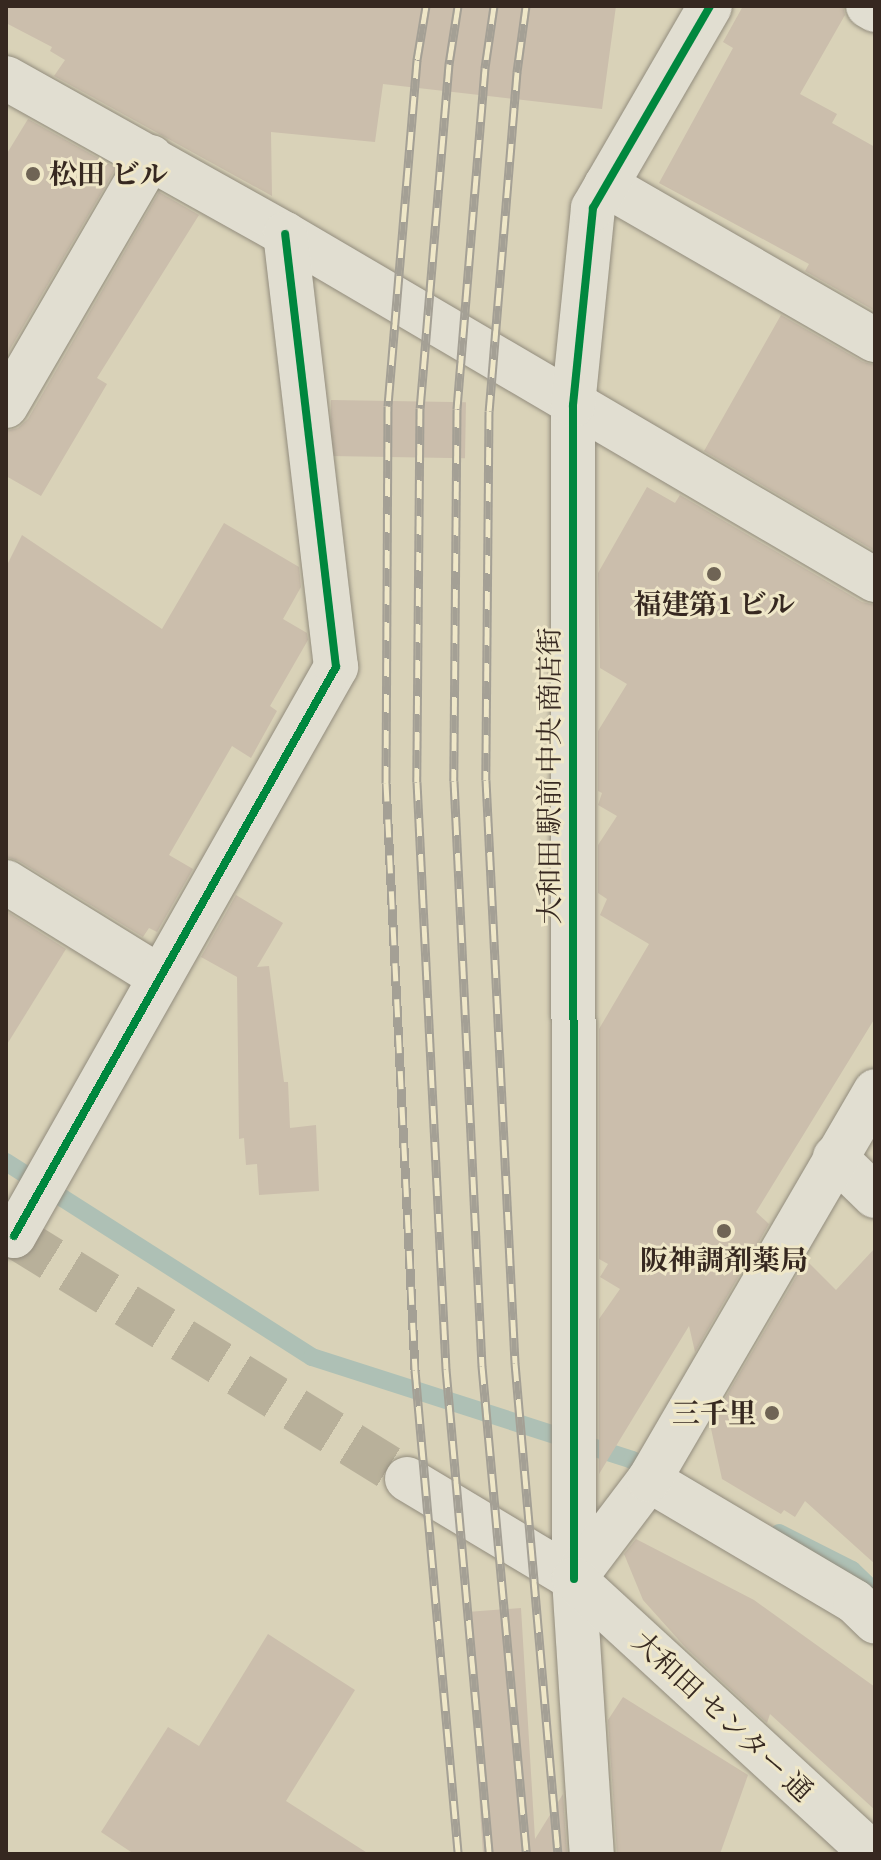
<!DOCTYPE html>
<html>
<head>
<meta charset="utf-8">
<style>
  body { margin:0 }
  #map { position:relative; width:881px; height:1860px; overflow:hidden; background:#d9d2b8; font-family:"EB Garamond","Noto Serif JP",serif }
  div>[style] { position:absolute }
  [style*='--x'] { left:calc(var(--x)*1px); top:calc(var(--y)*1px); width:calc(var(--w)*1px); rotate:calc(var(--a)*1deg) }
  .stream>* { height:18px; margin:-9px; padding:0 9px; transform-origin:9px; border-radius:9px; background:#aec0b5 }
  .building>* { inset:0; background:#cbbeac; transform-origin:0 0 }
  .minor-tunnel>* { height:44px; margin-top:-22px; transform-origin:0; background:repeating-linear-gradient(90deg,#b8b09a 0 44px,transparent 0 66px) }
  .roads { filter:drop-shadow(0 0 2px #928c7d) drop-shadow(0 0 2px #928c7d) }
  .minor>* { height:44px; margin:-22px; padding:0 22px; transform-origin:22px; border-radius:22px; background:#e1ded1 }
  .rail>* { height:9px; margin-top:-4.5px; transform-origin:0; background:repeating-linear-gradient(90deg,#efe7c8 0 18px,#a4a095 0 36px); box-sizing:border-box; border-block:2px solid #a4a095 }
  .cycleway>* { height:8px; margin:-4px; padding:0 4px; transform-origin:4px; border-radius:4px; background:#00873e }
  .dots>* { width:22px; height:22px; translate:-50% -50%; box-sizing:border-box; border:4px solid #efe7c8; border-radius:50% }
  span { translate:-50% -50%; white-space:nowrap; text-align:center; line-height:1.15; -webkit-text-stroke:6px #efe7c8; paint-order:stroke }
  .poi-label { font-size:28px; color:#362820; font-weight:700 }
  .left { translate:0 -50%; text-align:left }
  .right { translate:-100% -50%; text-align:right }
  .street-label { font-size:28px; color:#362820 }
  .frame { position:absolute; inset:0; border:8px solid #362820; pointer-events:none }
</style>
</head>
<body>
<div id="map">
  <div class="stream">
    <div style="--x:6;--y:1162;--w:363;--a:32.5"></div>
    <div style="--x:312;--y:1357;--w:336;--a:17.8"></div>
    <div style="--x:632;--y:1460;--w:26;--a:28"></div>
    <div style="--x:779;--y:1533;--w:82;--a:26.9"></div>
    <div style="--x:852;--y:1570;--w:32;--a:44"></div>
  </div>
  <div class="building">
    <div style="clip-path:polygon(6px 6px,616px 6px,602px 109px,383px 84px,375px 142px,271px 132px,272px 196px,54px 76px,65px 60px,50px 51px,52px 47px,6px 23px)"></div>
    <div style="clip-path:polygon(743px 6px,843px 6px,845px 15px,800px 94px,837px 114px,832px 123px,875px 147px,875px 311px,805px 271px,809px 264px,659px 183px,733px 48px,723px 42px)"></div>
    <div style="clip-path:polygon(28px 119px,116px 168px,6px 356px,6px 155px)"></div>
    <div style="clip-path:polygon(159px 192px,199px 215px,97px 378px,107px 384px,41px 496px,6px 476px,6px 431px,18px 428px,28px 419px)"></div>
    <div style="clip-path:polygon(781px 315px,863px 362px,875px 365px,875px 551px,704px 451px)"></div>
    <div style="left:331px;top:400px;width:135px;height:56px;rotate:1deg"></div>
    <div style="clip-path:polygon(647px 487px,675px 503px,680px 495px,862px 602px,875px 605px,875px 1018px,756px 1212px,769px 1224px,695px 1352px,689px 1326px,599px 1474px,599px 1319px,620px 1289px,600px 1277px,608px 1264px,599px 1259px,599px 1029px,649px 944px,600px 915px,607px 899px,598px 893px,598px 845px,617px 816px,598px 805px,602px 793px,598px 791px,598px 731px,627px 684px,600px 668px,598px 573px)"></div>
    <div style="clip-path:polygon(224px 523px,299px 567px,301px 587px,283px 619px,307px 633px,308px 640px,270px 706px,277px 711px,251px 758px,232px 746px,169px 855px,193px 869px,157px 932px,149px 928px,143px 937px,19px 861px,6px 857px,6px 567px,22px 535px,162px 629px)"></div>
    <div style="clip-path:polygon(236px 895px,283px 923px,257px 967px,269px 966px,284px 1082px,288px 1082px,290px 1128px,316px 1125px,319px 1191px,259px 1195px,257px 1164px,246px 1165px,244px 1138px,239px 1139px,237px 977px,201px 957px)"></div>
    <div style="clip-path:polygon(6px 911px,66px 949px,6px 1046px)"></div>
    <div style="clip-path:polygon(875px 1248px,875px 1564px,805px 1501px,795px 1517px,784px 1510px,781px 1514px,722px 1479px,710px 1424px,806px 1260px,836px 1290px)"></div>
    <div style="clip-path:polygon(636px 1539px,754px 1600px,875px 1687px,875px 1810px,770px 1714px,767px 1723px,686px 1648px,643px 1600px,624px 1554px)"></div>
    <div style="clip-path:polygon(521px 1608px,535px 1839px,563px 1794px,567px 1854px,483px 1854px,467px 1612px)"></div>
    <div style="clip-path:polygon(268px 1634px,355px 1690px,286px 1801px,369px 1854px,134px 1854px,101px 1832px,168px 1727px,199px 1746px)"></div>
    <div style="clip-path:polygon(623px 1697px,748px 1775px,720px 1854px,617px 1854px,608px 1720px)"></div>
  </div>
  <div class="minor-tunnel">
    <div style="--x:14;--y:1236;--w:462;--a:31.7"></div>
  </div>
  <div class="roads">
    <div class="minor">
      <div style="--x:868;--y:6;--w:8;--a:30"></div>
      <div style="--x:6;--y:78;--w:320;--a:29.2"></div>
      <div style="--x:285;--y:234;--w:684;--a:30.39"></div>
      <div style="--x:606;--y:185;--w:310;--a:30"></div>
      <div style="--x:6;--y:406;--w:288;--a:-59.8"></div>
      <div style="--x:6;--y:882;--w:181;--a:31.7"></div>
      <div style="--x:835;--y:1157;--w:56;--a:44.3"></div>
      <div style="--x:6;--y:1231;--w:9;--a:32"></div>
      <div style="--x:14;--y:1236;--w:654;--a:-60.49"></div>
      <div style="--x:336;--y:667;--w:436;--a:-96.7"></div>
      <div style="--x:407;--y:1479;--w:195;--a:30.9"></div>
      <div style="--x:574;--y:1579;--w:276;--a:86.3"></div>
      <div style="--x:649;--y:1480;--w:239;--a:30.6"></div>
      <div style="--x:855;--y:1602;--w:28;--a:44"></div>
      <div style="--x:574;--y:1579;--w:1174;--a:-90.05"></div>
      <div style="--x:573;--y:405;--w:198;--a:-84.2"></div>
      <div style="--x:593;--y:208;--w:233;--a:-59.9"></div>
      <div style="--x:574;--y:1579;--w:124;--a:-52.9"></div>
      <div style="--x:649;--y:1480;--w:450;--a:-59.8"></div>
      <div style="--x:574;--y:1579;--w:406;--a:42.6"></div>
    </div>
  </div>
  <div class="rail">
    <div style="--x:426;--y:6;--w:55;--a:99.5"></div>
    <div style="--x:417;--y:60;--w:347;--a:94.8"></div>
    <div style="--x:388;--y:406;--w:377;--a:90.3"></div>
    <div style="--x:386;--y:783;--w:588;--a:87.17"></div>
    <div style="--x:415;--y:1370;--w:486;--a:84.9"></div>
    <div style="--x:458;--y:6;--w:59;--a:98.8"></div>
    <div style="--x:449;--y:64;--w:345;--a:94.8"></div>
    <div style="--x:420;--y:408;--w:374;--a:90.5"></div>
    <div style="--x:417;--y:782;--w:588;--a:87.17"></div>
    <div style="--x:446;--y:1369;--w:487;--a:84.9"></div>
    <div style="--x:494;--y:6;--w:63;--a:98.3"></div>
    <div style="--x:485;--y:68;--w:342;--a:94.7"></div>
    <div style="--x:457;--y:409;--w:372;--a:90.5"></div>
    <div style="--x:454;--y:781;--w:586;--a:87.26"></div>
    <div style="--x:482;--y:1366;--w:490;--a:84.8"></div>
    <div style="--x:526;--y:6;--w:67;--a:97.8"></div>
    <div style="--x:517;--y:72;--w:340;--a:94.7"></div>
    <div style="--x:489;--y:411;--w:369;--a:90.5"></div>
    <div style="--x:486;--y:780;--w:584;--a:87.15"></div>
    <div style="--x:515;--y:1363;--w:493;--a:85"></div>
  </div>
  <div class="cycleway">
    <div style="--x:14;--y:1236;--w:654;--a:-60.49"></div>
    <div style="--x:336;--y:667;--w:436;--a:-96.7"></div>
    <div style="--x:574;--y:1579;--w:1174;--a:-90.05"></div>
    <div style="--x:573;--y:405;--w:198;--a:-84.2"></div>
    <div style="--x:593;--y:208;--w:233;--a:-59.9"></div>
  </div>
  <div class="dots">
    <div style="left:33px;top:174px;background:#6f6455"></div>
    <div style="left:714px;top:574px;background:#6f6455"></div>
    <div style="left:724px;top:1231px;background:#6f6455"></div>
    <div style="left:772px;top:1413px;background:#6f6455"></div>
  </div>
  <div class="poi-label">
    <span class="left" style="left:49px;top:174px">松田 ビル</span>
    <span style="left:714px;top:604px">福建第1 ビル</span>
    <span style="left:724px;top:1260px">阪神調剤薬局</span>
    <span class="right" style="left:756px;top:1413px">三千里</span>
  </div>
  <div class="street-label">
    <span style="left:549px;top:776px;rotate:-90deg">大和田 駅前 中央 商店街</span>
    <span style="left:723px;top:1716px;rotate:43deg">大和田 センター 通</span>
  </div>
  <div class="frame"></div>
</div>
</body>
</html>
